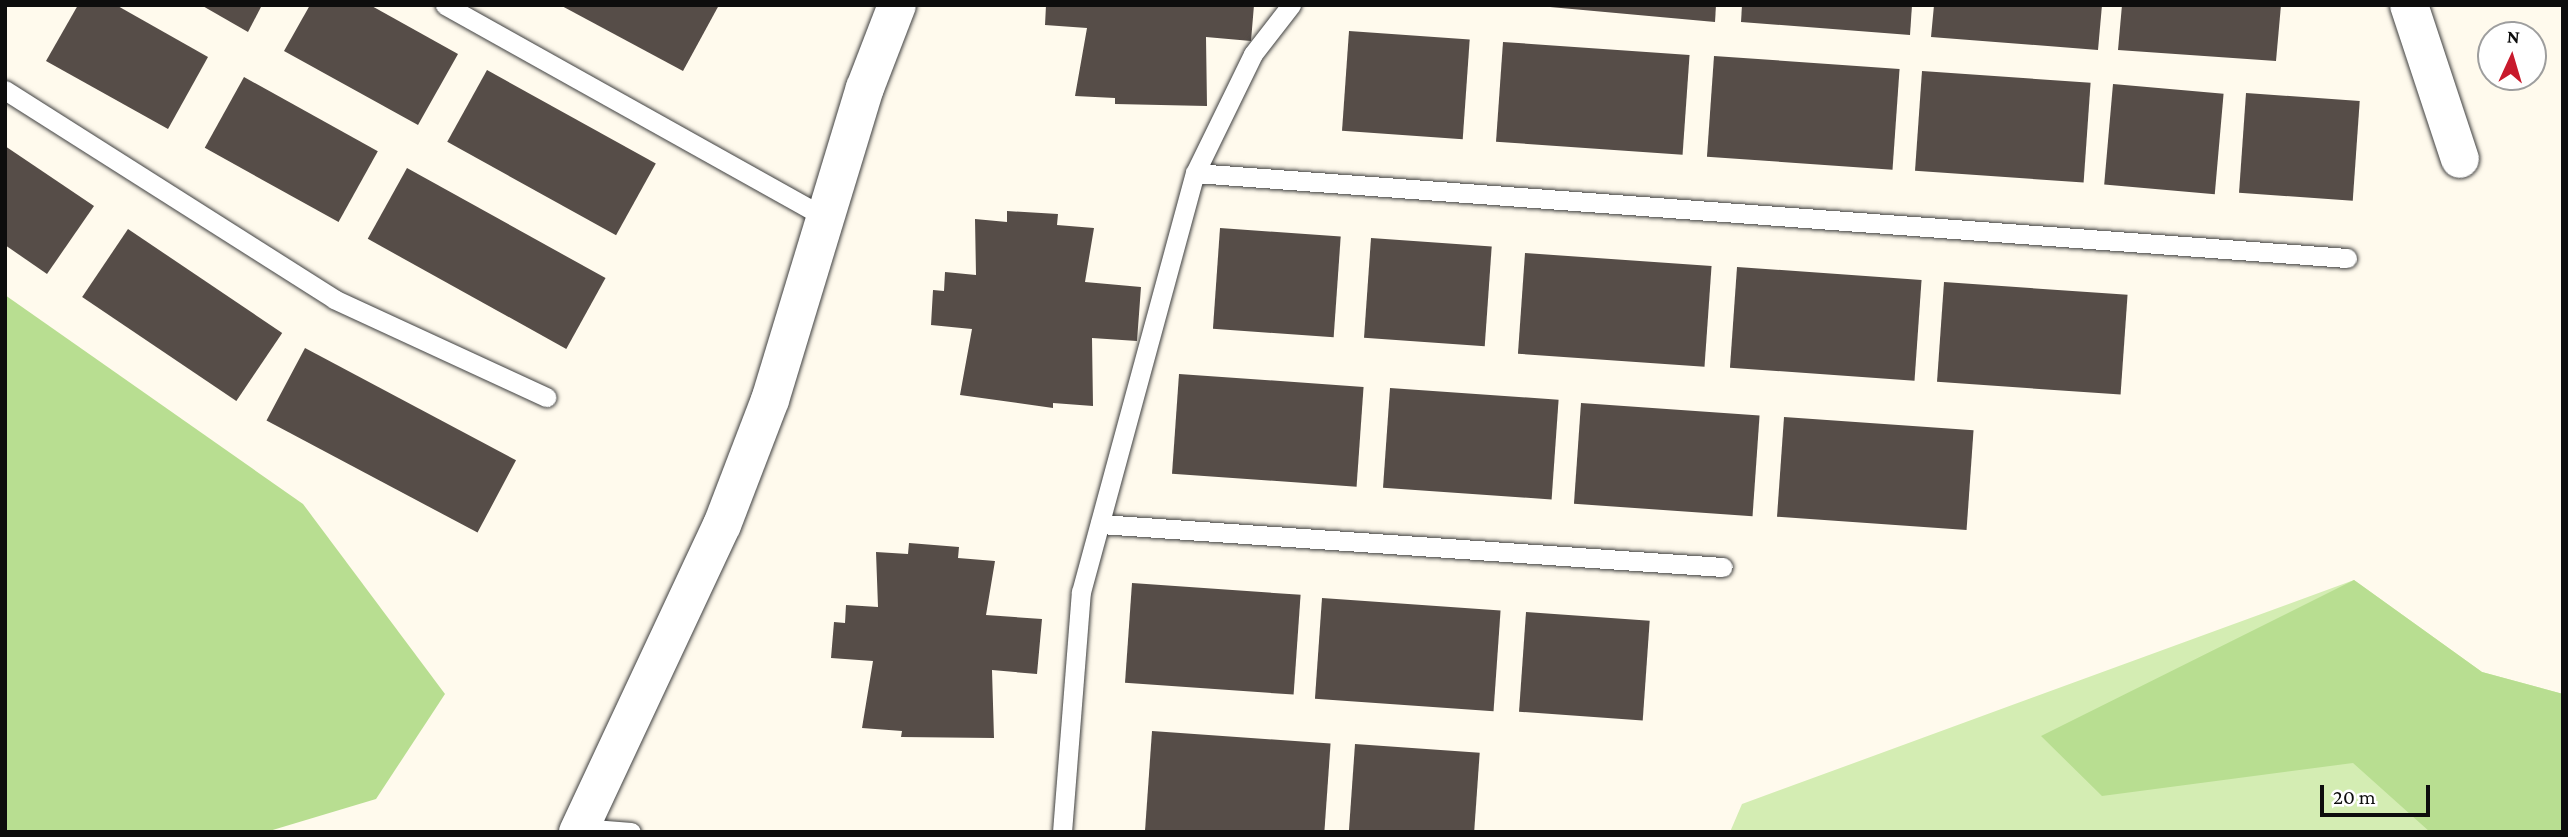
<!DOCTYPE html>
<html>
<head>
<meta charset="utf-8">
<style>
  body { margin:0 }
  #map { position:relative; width:2568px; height:837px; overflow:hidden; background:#fffaed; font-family:"Crimson Pro",serif }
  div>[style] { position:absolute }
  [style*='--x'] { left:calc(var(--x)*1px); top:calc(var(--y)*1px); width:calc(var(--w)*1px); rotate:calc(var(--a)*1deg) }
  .green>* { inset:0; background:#d4edb3 }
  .forest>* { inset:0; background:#b8de91 }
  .building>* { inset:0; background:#564d48; transform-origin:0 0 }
  .roads { filter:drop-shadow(0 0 2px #404040) drop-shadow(0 0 2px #404040) }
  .service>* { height:19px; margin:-9.5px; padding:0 9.5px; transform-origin:9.5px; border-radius:9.5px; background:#fff }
  .tertiary>* { height:38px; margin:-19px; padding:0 19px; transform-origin:19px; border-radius:19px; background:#fff }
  span { translate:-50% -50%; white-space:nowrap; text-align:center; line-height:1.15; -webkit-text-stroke:7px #fff; paint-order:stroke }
  .frame { position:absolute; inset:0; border:7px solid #0d0d0d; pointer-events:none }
  .north { position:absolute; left:2477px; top:21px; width:70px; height:70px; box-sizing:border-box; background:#fff; border:2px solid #9e9e9e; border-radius:50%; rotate:4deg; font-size:19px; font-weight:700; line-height:28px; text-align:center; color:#0d0d0d }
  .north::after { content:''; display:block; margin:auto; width:24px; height:32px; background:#c81a2c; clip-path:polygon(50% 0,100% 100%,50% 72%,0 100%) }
  .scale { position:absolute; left:2320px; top:785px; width:110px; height:32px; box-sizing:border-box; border:4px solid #0d0d0d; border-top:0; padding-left:9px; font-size:21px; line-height:24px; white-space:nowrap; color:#0d0d0d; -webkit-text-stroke:5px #fff; paint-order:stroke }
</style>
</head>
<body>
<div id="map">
  <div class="green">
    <div style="clip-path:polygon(2354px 580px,2482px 672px,2563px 694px,2563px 832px,1730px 832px,1742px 804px)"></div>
  </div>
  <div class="forest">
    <div style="clip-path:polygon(5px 295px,303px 504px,445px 694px,376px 799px,266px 832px,5px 832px)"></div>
    <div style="clip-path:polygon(2354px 580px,2482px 672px,2563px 694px,2563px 832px,2430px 832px,2353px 763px,2102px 796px,2041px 736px)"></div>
  </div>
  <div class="building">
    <div style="clip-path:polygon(78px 5px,116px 5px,208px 57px,168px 129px,46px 61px)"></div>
    <div style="clip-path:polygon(201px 5px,262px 5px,248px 32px)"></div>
    <div style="clip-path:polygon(310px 5px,370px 5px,458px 54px,418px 125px,284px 51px)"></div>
    <div style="clip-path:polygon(560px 5px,719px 5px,683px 71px)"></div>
    <div style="clip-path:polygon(1046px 5px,1254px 5px,1251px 41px,1206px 37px,1207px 106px,1115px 104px,1115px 98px,1075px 96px,1087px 28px,1045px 25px)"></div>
    <div style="clip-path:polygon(1528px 5px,1716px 5px,1715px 22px)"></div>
    <div style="clip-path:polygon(1742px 5px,1912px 5px,1910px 35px,1741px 22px)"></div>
    <div style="clip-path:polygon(1934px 5px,2102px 5px,2098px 50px,1931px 37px)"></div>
    <div style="clip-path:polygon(2122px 5px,2281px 5px,2276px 61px,2118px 50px)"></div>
    <div style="left:1349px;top:31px;width:121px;height:100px;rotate:4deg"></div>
    <div style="left:1503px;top:42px;width:187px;height:100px;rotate:4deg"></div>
    <div style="left:1714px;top:56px;width:186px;height:101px;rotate:4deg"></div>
    <div style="left:487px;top:70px;width:193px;height:82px;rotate:29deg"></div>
    <div style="left:1922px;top:71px;width:169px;height:100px;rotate:4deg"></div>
    <div style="left:244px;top:77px;width:153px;height:81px;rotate:29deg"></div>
    <div style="left:2113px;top:84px;width:111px;height:101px;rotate:5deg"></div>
    <div style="left:2246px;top:93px;width:114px;height:100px;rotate:4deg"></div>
    <div style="clip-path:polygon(5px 146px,94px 206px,47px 274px,5px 245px)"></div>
    <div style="left:407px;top:168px;width:227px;height:81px;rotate:29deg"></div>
    <div style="clip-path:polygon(1007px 211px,1058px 214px,1057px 225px,1094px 228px,1085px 282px,1141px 287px,1137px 341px,1092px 338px,1093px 406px,1053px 403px,1053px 408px,960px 395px,972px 329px,931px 325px,933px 290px,944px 291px,945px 272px,976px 275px,975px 219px,1007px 222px)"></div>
    <div style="left:1220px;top:228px;width:121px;height:101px;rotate:4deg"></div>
    <div style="left:128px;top:229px;width:186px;height:82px;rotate:34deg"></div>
    <div style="left:1371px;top:238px;width:121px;height:100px;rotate:4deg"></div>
    <div style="left:1525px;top:253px;width:187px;height:101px;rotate:4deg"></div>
    <div style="left:1737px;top:267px;width:185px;height:101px;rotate:4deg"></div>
    <div style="left:1944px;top:282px;width:184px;height:100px;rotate:4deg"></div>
    <div style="left:305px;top:348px;width:239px;height:82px;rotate:28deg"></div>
    <div style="left:1179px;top:374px;width:185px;height:100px;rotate:4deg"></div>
    <div style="left:1390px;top:388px;width:169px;height:100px;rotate:4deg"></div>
    <div style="left:1581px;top:403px;width:179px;height:101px;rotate:4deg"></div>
    <div style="left:1784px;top:417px;width:190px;height:100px;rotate:4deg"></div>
    <div style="clip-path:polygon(909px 543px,959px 547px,958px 558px,995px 561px,986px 615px,1042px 619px,1037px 674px,992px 670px,994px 738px,901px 737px,902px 731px,862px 728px,873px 661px,831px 658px,834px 622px,845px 623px,846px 605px,878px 607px,876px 552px,908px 554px)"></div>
    <div style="left:1132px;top:583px;width:169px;height:100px;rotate:4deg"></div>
    <div style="left:1322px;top:598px;width:179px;height:101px;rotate:4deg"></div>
    <div style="left:1526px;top:612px;width:124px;height:100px;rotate:4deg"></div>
    <div style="left:1152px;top:731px;width:179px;height:100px;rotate:4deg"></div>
    <div style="left:1355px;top:744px;width:125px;height:88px;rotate:4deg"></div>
  </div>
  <div class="roads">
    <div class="service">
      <div style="--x:445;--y:5;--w:440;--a:29.2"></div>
      <div style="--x:5;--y:90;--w:390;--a:32.4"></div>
      <div style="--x:334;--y:299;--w:234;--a:24.8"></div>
      <div style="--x:1195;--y:173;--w:1155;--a:4.22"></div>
      <div style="--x:1100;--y:524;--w:624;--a:3.95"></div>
      <div style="--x:580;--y:828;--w:51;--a:4.5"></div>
      <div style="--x:1062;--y:832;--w:241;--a:-85.5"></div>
      <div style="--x:1081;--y:592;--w:434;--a:-74.8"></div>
      <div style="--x:1195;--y:173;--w:132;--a:-64"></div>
      <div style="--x:1253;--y:54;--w:62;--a:-52.2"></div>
    </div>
    <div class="tertiary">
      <div style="--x:2409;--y:5;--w:162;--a:71.7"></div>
      <div style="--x:578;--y:832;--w:339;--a:-64.9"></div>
      <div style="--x:722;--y:525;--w:134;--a:-69"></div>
      <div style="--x:770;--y:400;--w:326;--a:-73.1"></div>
      <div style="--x:865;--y:88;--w:89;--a:-68.9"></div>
    </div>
  </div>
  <div class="frame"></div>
  <div class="north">N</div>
  <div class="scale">20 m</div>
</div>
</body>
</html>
